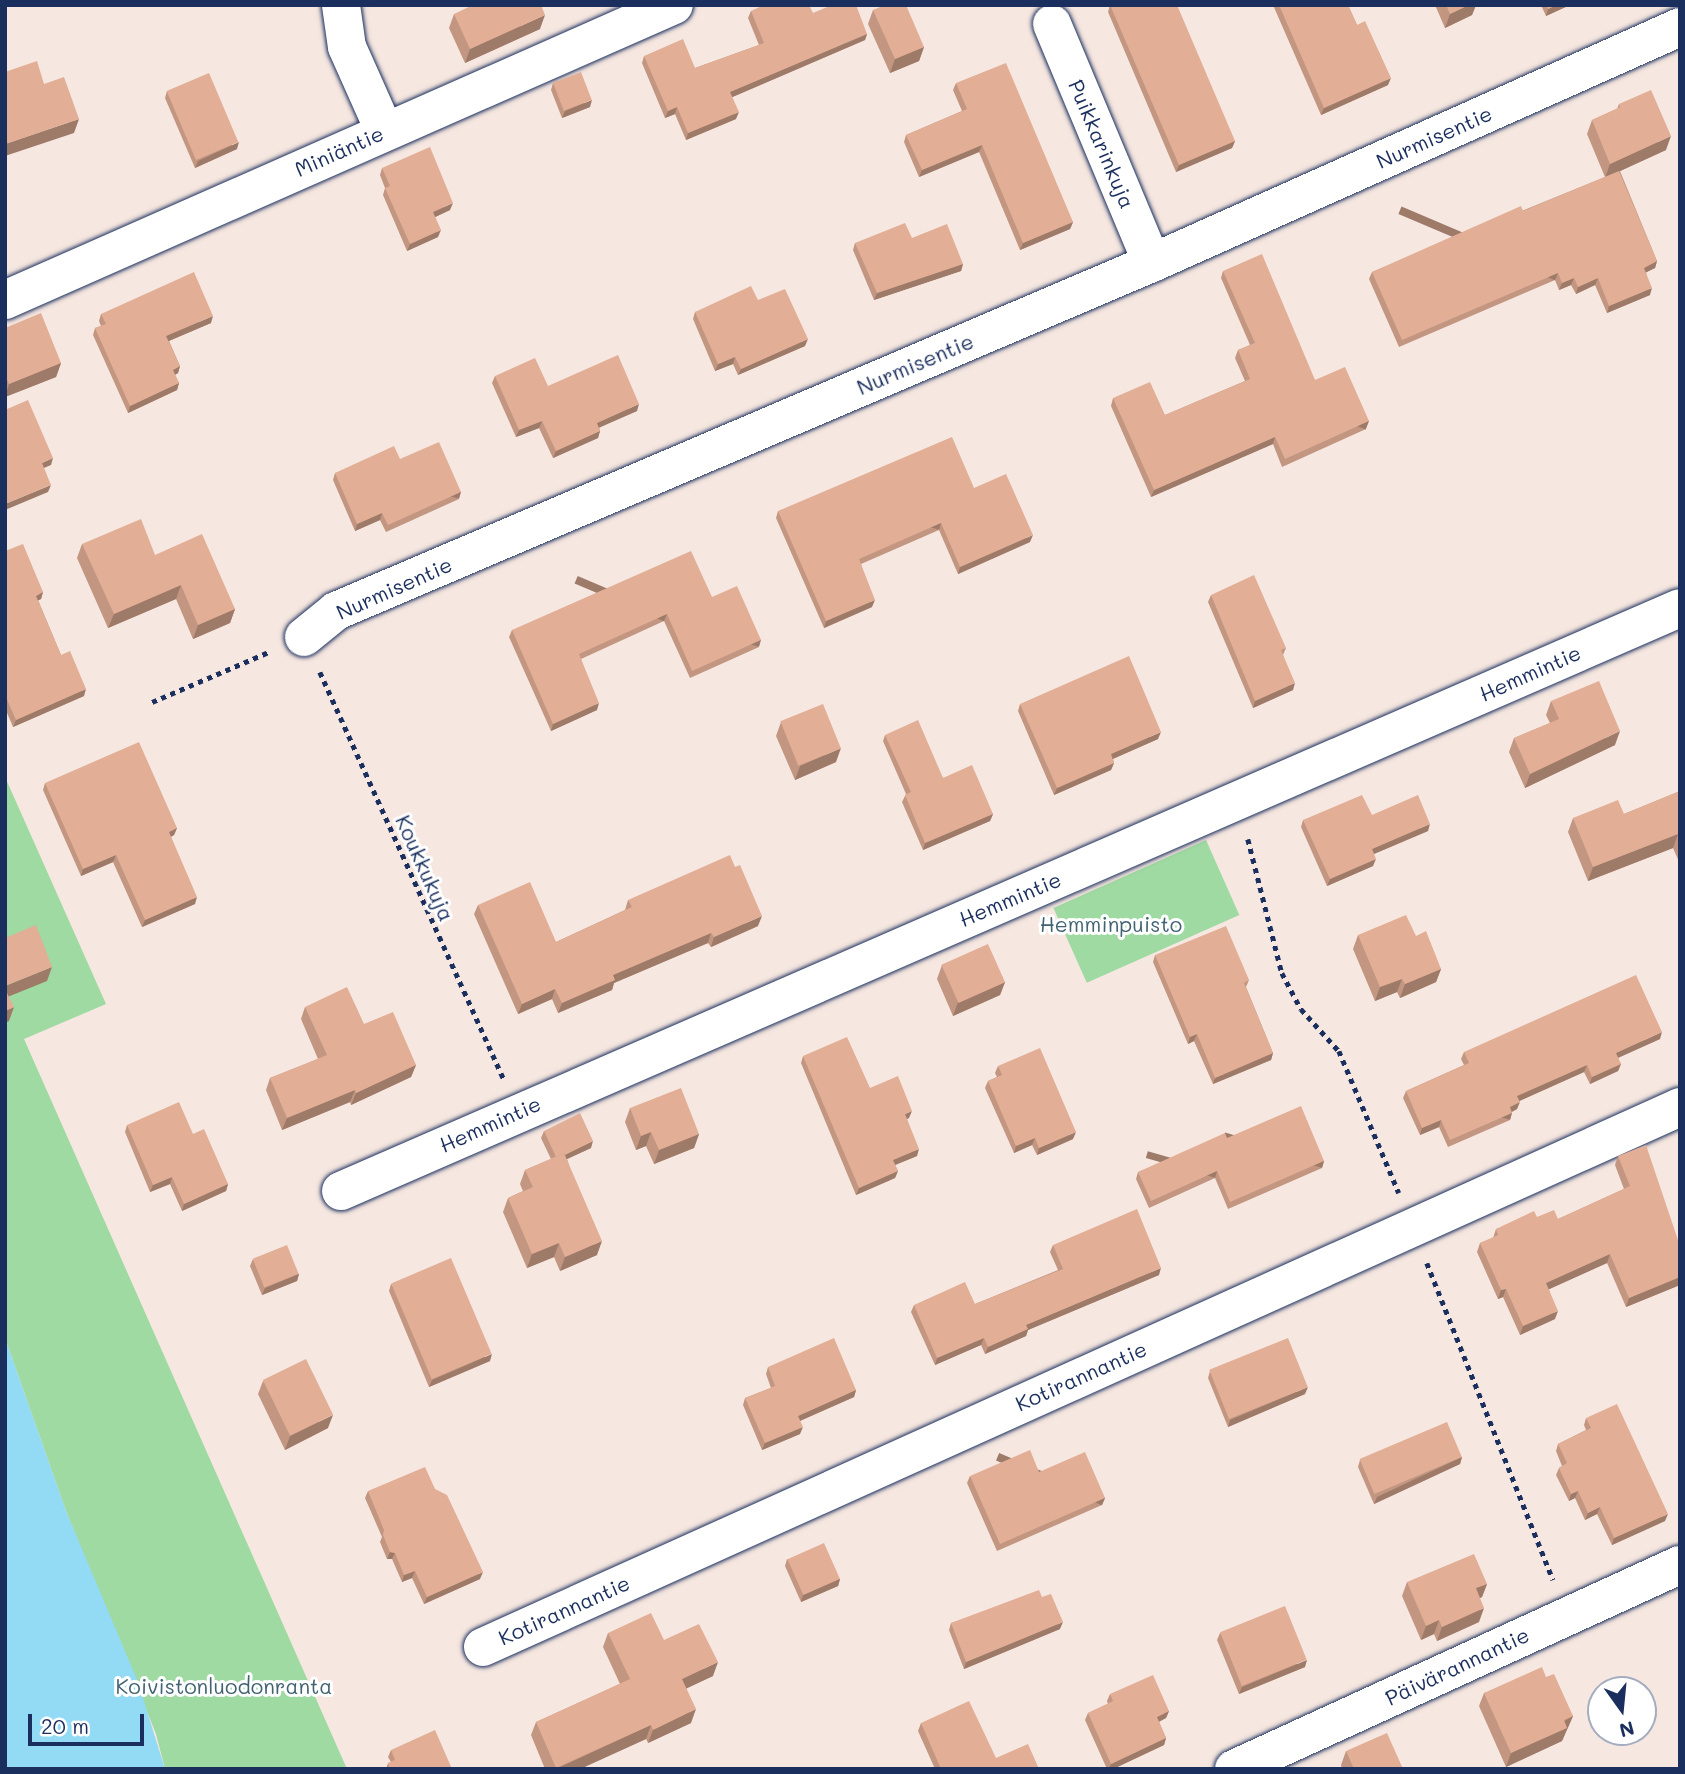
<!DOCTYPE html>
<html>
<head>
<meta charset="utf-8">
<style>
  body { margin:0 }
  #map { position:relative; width:1685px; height:1774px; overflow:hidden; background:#f6e7e0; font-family:Mali,sans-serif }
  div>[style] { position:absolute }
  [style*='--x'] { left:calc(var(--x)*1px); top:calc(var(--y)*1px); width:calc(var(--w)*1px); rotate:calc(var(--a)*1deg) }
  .green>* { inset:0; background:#9edaa1; transform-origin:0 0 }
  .water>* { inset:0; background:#93daf5 }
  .path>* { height:4.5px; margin-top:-2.25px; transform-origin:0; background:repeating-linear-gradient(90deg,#1b2f5e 0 5px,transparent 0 10px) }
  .roads { filter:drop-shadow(0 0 2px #1b2f5e) drop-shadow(0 0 2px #1b2f5e) }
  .minor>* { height:38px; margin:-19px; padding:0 19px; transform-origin:19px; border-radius:19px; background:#fff }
  .wall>* { inset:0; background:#c29681 }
  .shaded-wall>* { inset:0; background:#9e7a69; transform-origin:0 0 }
  .building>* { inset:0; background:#e2ae96; transform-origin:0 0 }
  span { translate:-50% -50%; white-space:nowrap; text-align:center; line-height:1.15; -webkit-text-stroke:6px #fff; paint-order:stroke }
  .street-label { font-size:21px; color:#1b2f5e }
  .park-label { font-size:21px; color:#426272 }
  .frame { position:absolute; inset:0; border:7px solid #1b2f5e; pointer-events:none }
  .north { position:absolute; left:1587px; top:1676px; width:70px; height:70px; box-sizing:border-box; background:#fff; border:2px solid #a4acbf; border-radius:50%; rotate:165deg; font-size:19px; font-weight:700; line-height:28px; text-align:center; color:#1b2f5e }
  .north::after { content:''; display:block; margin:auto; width:24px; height:32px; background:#1b2f5e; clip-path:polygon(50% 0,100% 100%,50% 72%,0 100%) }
  .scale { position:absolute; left:28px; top:1714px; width:116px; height:32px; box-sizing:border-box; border:4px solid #1b2f5e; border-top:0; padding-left:9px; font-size:21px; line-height:24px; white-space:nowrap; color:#1b2f5e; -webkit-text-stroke:5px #fff; paint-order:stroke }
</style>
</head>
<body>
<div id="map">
  <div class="green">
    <div style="clip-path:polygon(5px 777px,106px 1004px,24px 1039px,347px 1769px,165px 1769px,156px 1734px,66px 1511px,5px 1338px)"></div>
    <div style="left:1206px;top:840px;width:82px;height:167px;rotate:66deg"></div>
  </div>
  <div class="water">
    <div style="clip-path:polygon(5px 1338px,66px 1511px,138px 1682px,165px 1769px,5px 1769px)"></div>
  </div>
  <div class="path">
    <div style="--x:320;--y:672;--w:447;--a:65.7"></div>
    <div style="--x:152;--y:702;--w:129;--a:-23.2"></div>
    <div style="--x:1248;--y:839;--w:138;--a:75.8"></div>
    <div style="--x:1282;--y:973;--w:41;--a:62.2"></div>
    <div style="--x:1301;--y:1009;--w:57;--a:47.9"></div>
    <div style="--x:1339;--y:1051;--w:154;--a:67.1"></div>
    <div style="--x:1427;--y:1263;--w:341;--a:68.3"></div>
  </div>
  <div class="roads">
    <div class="minor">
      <div style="--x:341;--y:5;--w:42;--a:81.9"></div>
      <div style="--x:347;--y:47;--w:91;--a:66"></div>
      <div style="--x:1052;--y:24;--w:259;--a:67.3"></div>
      <div style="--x:5;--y:300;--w:731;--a:-23.8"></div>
      <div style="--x:304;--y:637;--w:41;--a:-39.1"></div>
      <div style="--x:336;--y:611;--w:887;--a:-23.1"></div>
      <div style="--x:1152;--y:263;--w:578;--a:-24.08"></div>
      <div style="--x:341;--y:1191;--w:1460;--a:-23.53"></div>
      <div style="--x:483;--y:1647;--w:1313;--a:-24.28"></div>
      <div style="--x:1234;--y:1769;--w:490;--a:-24.6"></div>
    </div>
  </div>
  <div class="wall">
    <div style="clip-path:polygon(1110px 5px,1235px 141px,1232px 148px,1176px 172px,1108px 12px)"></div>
    <div style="clip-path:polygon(1273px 5px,1348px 5px,1357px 25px,1388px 85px,1321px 115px)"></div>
    <div style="clip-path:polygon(1435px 5px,1476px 5px,1472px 15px,1445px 28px)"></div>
    <div style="clip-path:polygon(1541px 5px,1570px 5px,1546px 16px)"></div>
    <div style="clip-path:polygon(873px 10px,924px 47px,919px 61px,890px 73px,868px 24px)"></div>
    <div style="clip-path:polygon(751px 11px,813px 13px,867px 34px,865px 40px,732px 97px,736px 119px,686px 140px,675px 114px,665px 118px,642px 63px,644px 56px,695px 68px,759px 45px,748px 18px)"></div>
    <div style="clip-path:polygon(454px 14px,540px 29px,465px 63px,449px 28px)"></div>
    <div style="clip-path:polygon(553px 83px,590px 107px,562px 118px,551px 90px)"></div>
    <div style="clip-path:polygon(956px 83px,1073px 222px,1070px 229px,1020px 250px,979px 152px,919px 177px,904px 142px,906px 135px,962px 111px,953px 90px)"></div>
    <div style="clip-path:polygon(167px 91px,237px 149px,195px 168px,165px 98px)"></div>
    <div style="clip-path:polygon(1619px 104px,1666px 150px,1620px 171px,1657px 261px,1655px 268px,1646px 272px,1650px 295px,1607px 313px,1595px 285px,1576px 294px,1571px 285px,1559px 290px,1555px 280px,1399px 347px,1369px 279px,1372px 272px,1605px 177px,1587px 134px,1592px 120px,1617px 109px)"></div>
    <div style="clip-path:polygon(382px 168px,450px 210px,435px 217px,438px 237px,407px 251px,383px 195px,385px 188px,380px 175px)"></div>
    <div style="clip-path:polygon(912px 238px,963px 264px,961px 271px,874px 300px,853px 250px,855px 243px)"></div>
    <div style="clip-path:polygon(1223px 271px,1315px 380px,1366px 429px,1282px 467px,1273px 444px,1151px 497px,1111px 406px,1113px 398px,1165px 415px,1245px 381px,1235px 358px,1238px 350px,1250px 345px,1221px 278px)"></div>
    <div style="clip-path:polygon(758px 300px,805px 346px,738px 375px,733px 364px,715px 371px,693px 319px,695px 312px)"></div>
    <div style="clip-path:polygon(101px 314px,211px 323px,169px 341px,180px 366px,178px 373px,175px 375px,179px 383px,177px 390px,128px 413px,93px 335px,95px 328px,101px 326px,99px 321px)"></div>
    <div style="clip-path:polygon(5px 328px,61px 363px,56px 377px,5px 397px)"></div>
    <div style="clip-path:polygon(495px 376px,548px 386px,637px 411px,599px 427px,600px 431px,598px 438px,553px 458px,539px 428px,516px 437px,492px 383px)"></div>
    <div style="clip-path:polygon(400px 459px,459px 499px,386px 532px,380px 520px,355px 531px,333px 480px,335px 473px)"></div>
    <div style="clip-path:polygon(974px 488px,1030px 542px,958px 574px,939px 530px,861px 564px,872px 607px,824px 628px,776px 518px,778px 511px)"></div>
    <div style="clip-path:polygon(82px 544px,155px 555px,235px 609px,230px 623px,193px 639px,176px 599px,108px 628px,77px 558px)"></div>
    <div style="clip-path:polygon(5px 551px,43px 592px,41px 599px,38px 600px,61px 655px,84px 696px,13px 727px,5px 708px)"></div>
    <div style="clip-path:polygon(1211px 595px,1286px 648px,1283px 655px,1293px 690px,1253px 708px,1208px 602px)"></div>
    <div style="clip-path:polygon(712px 597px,759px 647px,690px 678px,664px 621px,581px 659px,597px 710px,551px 731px,509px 637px,512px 630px)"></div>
    <div style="clip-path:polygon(1551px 701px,1615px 745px,1525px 788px,1509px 752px,1514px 738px,1550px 723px,1546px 715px)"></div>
    <div style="clip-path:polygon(1020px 704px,1158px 739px,1113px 759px,1114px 763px,1111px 770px,1054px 795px,1018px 711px)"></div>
    <div style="clip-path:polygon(781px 722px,836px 762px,795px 780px,776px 736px)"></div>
    <div style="clip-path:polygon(885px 735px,993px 814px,990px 821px,923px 850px,902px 802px,906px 794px,883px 741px)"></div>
    <div style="clip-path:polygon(45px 783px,177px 828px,174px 835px,171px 837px,195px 904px,142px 927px,113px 862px,81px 876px,43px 790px)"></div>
    <div style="clip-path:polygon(1680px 791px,1680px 864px,1673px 848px,1588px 881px,1568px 832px,1573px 818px,1624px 814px)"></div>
    <div style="clip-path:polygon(1372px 815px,1428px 831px,1374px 854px,1373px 866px,1327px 886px,1301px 827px,1303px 820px)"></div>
    <div style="clip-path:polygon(628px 900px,758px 926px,711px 947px,708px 943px,614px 983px,612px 990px,558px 1013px,552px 999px,518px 1014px,474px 914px,478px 905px,556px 942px,625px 910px)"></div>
    <div style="clip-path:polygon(1358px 935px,1416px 936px,1441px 969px,1436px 982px,1400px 998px,1397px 992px,1375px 1001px,1353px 949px)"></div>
    <div style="clip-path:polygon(1155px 955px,1249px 980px,1246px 987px,1273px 1053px,1271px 1060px,1213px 1084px,1194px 1041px,1188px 1044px,1153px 962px)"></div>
    <div style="clip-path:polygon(942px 965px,1005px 982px,1000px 995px,953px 1016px,937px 979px)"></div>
    <div style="clip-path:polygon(305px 1007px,364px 1024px,416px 1065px,411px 1077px,351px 1105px,350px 1102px,282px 1130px,266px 1090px,270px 1078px,318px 1059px,301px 1019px)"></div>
    <div style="clip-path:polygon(1660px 1039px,1618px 1058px,1621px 1064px,1618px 1071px,1590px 1084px,1584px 1072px,1519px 1101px,1517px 1109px,1512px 1112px,1510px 1120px,1448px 1147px,1439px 1127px,1420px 1135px,1403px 1098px,1406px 1091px,1464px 1065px,1461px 1059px,1464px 1052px)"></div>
    <div style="clip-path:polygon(803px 1056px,870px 1088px,909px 1118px,907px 1119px,917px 1156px,895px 1165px,898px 1171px,895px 1178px,856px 1195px,801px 1063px)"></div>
    <div style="clip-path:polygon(998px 1066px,1073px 1139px,1037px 1155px,1032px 1145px,1014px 1153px,985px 1088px,988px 1081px,997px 1077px,995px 1073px)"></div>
    <div style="clip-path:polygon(630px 1108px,699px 1134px,694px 1148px,654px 1164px,646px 1146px,636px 1150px,625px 1122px)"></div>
    <div style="clip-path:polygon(127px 1125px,193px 1134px,228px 1184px,226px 1191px,182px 1211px,170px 1184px,150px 1192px,125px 1132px)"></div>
    <div style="clip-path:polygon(544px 1131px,591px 1148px,567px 1159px,597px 1255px,560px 1271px,554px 1257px,527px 1268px,503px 1212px,508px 1198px,523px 1191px,520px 1184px,525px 1170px,551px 1159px,541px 1138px)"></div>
    <div style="clip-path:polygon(1227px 1138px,1324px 1161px,1322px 1168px,1228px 1209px,1215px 1178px,1149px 1208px,1136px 1179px,1138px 1172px)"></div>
    <div style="clip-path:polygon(1618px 1156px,1680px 1246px,1680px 1285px,1626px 1307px,1607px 1263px,1549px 1289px,1555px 1319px,1520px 1335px,1503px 1297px,1498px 1299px,1477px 1252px,1480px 1243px,1493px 1238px,1496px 1229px,1537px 1217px,1558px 1219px,1624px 1189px,1615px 1165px)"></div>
    <div style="clip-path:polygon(1053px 1245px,1159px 1275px,1028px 1330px,1026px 1336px,985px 1354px,981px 1345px,935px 1365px,911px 1312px,914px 1305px,975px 1304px,1058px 1270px,1050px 1252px)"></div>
    <div style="clip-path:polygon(253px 1259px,299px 1274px,297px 1281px,262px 1295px,250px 1266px)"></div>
    <div style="clip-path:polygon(391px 1284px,490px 1361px,429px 1387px,389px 1291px)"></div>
    <div style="clip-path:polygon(768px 1367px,856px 1390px,854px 1397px,800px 1421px,800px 1434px,762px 1450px,743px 1405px,745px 1398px,771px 1388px,766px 1374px)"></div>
    <div style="clip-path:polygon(1210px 1371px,1305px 1394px,1228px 1427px,1208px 1378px)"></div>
    <div style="clip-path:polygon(263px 1381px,328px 1428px,285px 1450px,258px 1394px)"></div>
    <div style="clip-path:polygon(1586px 1418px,1665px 1521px,1612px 1545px,1597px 1514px,1585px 1520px,1575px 1498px,1569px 1501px,1556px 1475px,1559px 1468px,1562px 1466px,1556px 1451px,1558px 1444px,1586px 1430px,1584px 1425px)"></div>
    <div style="clip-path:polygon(1462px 1457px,1460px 1464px,1374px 1504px,1358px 1467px,1360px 1460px)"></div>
    <div style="clip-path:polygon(970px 1476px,1105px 1498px,1102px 1505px,997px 1551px,967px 1483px)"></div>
    <div style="clip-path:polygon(435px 1489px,480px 1579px,424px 1604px,412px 1578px,402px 1582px,392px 1559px,387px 1559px,380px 1542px,382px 1537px,365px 1498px,368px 1491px)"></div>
    <div style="clip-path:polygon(787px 1559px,840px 1579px,838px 1586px,801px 1602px,785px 1566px)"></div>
    <div style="clip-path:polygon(1407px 1582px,1487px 1584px,1482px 1597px,1480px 1598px,1479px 1622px,1437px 1641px,1434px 1634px,1421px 1640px,1402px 1596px)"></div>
    <div style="clip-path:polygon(1042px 1597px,1060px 1629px,964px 1669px,949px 1630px,951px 1623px)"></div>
    <div style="clip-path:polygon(608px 1633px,664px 1640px,713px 1676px,686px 1688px,691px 1723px,648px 1743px,646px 1739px,580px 1769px,545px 1769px,531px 1735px,536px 1722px,620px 1684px,603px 1647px)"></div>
    <div style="clip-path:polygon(1220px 1633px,1305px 1667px,1239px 1694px,1217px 1640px)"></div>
    <div style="clip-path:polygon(1546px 1677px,1573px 1716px,1562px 1741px,1506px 1767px,1479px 1706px,1484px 1693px)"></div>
    <div style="clip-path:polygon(1110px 1694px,1169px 1711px,1166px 1718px,1159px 1722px,1166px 1738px,1164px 1745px,1113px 1769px,1107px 1769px,1085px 1720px,1088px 1713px,1108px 1704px,1107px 1701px)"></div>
    <div style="clip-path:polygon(921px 1723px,996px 1758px,1039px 1769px,935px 1769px,918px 1731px)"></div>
    <div style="clip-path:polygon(391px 1750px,452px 1769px,386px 1769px,388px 1763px,391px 1762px,388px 1757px)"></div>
    <div style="clip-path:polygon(1346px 1751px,1403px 1769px,1342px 1769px,1341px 1765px)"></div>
  </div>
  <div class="shaded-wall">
    <div style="clip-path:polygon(1469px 5px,1476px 5px,1472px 15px,1445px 28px,1450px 14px)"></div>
    <div style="clip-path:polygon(1557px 5px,1570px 5px,1546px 16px,1548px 9px)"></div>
    <div style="clip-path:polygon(545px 15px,540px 29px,465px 63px,470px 49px)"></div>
    <div style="clip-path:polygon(867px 34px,865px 40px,728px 99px,730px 92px)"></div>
    <div style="clip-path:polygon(924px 47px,919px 61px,890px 73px,895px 59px)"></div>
    <div style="clip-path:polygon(1391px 78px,1388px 85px,1321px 115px,1324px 108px)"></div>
    <div style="clip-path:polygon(592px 100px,590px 107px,562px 118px,565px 111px)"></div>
    <div style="clip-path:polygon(677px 107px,675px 114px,665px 118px,668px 111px)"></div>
    <div style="clip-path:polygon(739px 112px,736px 119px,686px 140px,688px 133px)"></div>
    <div style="clip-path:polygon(79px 119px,74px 133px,5px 156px,5px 144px)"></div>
    <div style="clip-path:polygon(1671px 136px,1666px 150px,1605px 178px,1610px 164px)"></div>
    <div style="clip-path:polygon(1235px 141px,1232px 148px,1176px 172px,1179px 165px)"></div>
    <div style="clip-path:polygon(239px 142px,237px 149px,195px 168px,198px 161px)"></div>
    <div style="clip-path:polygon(982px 145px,979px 152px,919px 177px,922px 170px)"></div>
    <div style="clip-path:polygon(453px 203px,450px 210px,431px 219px,433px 212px)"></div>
    <div style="clip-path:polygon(1073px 222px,1070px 229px,1020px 250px,1023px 243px)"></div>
    <div style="clip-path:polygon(441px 230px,438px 237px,407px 251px,410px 244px)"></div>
    <div style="clip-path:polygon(1657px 261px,1655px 268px,1641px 275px,1644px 268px)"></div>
    <div style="clip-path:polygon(963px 264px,961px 271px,874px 300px,877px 293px)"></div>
    <div style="left:1558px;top:273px;width:8px;height:170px;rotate:113deg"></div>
    <div style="clip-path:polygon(1574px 278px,1571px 285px,1559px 290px,1562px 283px)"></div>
    <div style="clip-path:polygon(1598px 278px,1595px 285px,1576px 294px,1578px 287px)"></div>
    <div style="clip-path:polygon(1652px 288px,1650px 295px,1607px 313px,1609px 306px)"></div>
    <div style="clip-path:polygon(213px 316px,211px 323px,164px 343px,166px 336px)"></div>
    <div style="clip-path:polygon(808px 339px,805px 346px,738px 375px,741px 369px)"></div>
    <div style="clip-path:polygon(735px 357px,733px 364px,715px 371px,718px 364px)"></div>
    <div style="clip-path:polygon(61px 363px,56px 377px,5px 397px,9px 384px)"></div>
    <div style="clip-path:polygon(180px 366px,178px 373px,171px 377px,173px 370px)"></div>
    <div style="clip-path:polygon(179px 383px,177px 390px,128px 413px,130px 406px)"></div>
    <div style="clip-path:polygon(639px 404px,637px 411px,594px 430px,597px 423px)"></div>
    <div style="clip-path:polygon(542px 421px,539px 428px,516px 437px,519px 430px)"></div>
    <div style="left:1369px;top:421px;width:9px;height:92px;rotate:111deg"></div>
    <div style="clip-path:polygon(600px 431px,598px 438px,553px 458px,556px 451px)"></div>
    <div style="clip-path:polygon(1275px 437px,1273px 444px,1151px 497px,1154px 490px)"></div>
    <div style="clip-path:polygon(53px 458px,51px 465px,39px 470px,42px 463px)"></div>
    <div style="clip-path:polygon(51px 485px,48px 492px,5px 510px,5px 504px)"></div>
    <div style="left:461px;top:492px;width:7px;height:80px;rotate:106deg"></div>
    <div style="clip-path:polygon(382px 513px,380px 520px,355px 531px,357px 524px)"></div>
    <div style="left:941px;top:523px;width:7px;height:90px;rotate:106deg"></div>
    <div style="clip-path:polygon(1033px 535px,1030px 542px,958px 574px,960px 567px)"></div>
    <div style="clip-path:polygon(181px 585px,176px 599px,108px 628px,114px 614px)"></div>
    <div style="clip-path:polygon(43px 592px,41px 599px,33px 603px,36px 596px)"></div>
    <div style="clip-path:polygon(875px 600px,872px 607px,824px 628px,826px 621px)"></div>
    <div style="clip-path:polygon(235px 609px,230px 623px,193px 639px,198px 625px)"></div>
    <div style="left:667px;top:614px;width:8px;height:97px;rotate:113deg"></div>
    <div style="left:761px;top:640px;width:7px;height:76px;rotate:106deg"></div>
    <div style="clip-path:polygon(1295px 683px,1293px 690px,1253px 708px,1255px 701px)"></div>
    <div style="clip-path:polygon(86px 689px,84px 696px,13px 727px,16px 720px)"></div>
    <div style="clip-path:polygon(599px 703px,597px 710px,551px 731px,553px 724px)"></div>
    <div style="clip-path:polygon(1620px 731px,1615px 745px,1525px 788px,1530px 774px)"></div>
    <div style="clip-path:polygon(1161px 732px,1158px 739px,1108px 761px,1111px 754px)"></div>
    <div style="clip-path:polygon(841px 748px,836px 762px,795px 780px,800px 766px)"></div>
    <div style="clip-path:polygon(1114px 763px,1111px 770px,1054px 795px,1057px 788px)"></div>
    <div style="clip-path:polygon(993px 814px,990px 821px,923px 850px,925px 843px)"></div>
    <div style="clip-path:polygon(1430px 824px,1428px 831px,1369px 856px,1372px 849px)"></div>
    <div style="clip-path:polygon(177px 828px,174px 835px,166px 839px,169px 832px)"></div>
    <div style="clip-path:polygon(1678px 834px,1673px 848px,1588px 881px,1593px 867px)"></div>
    <div style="clip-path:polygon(116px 855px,113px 862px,81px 876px,83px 869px)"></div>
    <div style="clip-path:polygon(1376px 859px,1373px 866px,1327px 886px,1330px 879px)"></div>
    <div style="clip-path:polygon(197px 897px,195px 904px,142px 927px,145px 920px)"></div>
    <div style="clip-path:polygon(762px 916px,758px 926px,711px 947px,714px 937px)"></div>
    <div style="clip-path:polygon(711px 933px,708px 943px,614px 983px,612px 990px,558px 1013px,562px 1003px,613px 975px)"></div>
    <div style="clip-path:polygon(52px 967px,47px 981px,5px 998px,5px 986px)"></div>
    <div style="clip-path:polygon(1441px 969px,1436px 982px,1400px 998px,1405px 984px)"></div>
    <div style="clip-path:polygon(1402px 979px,1397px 992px,1375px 1001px,1380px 987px)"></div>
    <div style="clip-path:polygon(1005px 982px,1000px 995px,953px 1016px,958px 1002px)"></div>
    <div style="clip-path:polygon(555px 989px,552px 999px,518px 1014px,522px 1004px)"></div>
    <div style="clip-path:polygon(14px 1007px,9px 1021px,5px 1023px,5px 1011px)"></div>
    <div style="clip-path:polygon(1662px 1032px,1660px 1039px,1613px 1060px,1616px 1053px)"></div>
    <div style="clip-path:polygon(1197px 1034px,1194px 1041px,1188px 1044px,1190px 1037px)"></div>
    <div style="clip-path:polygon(1273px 1053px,1271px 1060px,1213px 1084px,1215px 1078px)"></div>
    <div style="clip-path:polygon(1621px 1064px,1618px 1071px,1590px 1084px,1592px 1077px)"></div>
    <div style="clip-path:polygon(416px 1065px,411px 1077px,351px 1105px,356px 1093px)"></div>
    <div style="clip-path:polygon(1587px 1065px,1584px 1072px,1515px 1103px,1517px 1096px)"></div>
    <div style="clip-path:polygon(355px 1090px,350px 1102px,282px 1130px,287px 1118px)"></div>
    <div style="clip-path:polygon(1520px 1102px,1517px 1109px,1507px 1114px,1510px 1107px)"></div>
    <div style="clip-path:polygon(912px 1111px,909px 1118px,902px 1121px,905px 1114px)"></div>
    <div style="left:1512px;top:1113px;width:7px;height:68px;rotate:106deg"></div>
    <div style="clip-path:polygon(1441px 1120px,1439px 1127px,1420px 1135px,1422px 1128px)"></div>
    <div style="clip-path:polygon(651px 1132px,646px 1146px,636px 1150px,641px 1136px)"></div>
    <div style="clip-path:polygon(1076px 1132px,1073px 1139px,1037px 1155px,1039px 1148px)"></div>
    <div style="clip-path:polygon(699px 1134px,694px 1148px,654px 1164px,659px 1150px)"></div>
    <div style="clip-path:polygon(1035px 1138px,1032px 1145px,1014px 1153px,1016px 1146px)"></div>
    <div style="clip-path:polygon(593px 1141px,591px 1148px,554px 1165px,557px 1158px)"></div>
    <div style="clip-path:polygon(919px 1149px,917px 1156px,890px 1167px,893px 1160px)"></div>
    <div style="left:1324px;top:1161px;width:7px;height:103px;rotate:106deg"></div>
    <div style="clip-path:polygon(898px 1171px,895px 1178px,856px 1195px,859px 1188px)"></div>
    <div style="left:1217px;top:1171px;width:7px;height:72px;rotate:106deg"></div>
    <div style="clip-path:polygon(172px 1177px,170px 1184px,150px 1192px,153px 1185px)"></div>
    <div style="clip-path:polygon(228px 1184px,226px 1191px,182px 1211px,184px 1204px)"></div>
    <div style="clip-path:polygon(602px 1241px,597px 1255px,560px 1271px,565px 1257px)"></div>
    <div style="clip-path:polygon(559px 1243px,554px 1257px,527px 1268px,532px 1254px)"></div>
    <div style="clip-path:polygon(1610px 1254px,1607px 1263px,1543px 1292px,1546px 1283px)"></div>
    <div style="clip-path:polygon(1161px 1268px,1159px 1275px,1028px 1330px,1026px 1336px,985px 1354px,988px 1347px,1026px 1325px)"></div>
    <div style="clip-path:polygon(299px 1274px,297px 1281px,262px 1295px,265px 1288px)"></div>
    <div style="clip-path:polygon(1680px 1277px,1680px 1285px,1626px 1307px,1629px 1298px)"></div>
    <div style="clip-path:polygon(1506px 1289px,1503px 1297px,1498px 1299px,1501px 1290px)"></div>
    <div style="clip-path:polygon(1558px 1311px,1555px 1319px,1520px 1335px,1523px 1326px)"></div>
    <div style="clip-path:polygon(984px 1338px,981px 1345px,935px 1365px,937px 1358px)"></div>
    <div style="clip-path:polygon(492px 1354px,490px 1361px,429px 1387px,432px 1380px)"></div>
    <div style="clip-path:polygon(1308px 1387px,1305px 1394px,1228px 1427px,1230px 1420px)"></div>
    <div style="clip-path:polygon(856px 1390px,854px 1397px,795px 1423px,798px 1416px)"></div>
    <div style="clip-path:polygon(333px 1415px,328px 1428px,285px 1450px,290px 1436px)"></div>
    <div style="clip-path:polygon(803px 1427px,800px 1434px,762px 1450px,765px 1443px)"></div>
    <div style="clip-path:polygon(1462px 1457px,1460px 1464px,1374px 1504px,1377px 1497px)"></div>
    <div style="clip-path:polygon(1578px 1491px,1575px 1498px,1569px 1501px,1571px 1494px)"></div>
    <div style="left:1105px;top:1498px;width:8px;height:115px;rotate:113deg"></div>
    <div style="clip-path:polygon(1600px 1507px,1597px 1514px,1585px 1520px,1588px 1513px)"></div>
    <div style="clip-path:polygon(1668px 1514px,1665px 1521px,1612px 1545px,1614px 1538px)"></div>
    <div style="clip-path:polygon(390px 1552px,395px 1553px,392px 1559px,387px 1559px)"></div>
    <div style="clip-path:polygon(415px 1571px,412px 1578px,402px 1582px,404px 1575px)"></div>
    <div style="clip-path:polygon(483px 1572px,480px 1579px,424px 1604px,427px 1597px)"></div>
    <div style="clip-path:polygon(840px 1579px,838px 1586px,801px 1602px,803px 1595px)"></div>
    <div style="clip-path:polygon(1487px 1584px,1482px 1597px,1471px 1602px,1476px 1588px)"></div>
    <div style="clip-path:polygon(1484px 1608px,1479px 1622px,1437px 1641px,1442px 1627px)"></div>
    <div style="clip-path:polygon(1439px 1620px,1434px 1634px,1421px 1640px,1426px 1626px)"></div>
    <div style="clip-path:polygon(1063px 1622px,1060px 1629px,964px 1669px,966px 1662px)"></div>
    <div style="clip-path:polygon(1307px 1660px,1305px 1667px,1239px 1694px,1242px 1687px)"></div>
    <div style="clip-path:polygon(718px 1662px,713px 1676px,677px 1693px,682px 1679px)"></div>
    <div style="clip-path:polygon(696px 1709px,691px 1723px,648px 1743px,653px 1730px)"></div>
    <div style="clip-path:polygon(1169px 1711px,1166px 1718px,1154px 1724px,1157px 1717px)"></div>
    <div style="clip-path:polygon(1573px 1716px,1562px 1741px,1506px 1767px,1511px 1753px)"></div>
    <div style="clip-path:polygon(651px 1725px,646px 1739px,580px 1769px,556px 1769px)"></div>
    <div style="clip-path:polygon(1166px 1738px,1164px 1745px,1113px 1769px,1109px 1769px,1111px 1764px)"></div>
  </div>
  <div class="building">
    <div style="clip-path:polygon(473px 5px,541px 5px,545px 15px,470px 49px,454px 14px)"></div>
    <div style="clip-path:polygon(764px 5px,809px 5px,813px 13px,832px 5px,856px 5px,867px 34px,730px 92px,739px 112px,688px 133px,677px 107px,668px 111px,644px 56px,683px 39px,695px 68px,764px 43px,751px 11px)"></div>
    <div style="clip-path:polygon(885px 5px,906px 5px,924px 47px,895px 59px,873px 10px)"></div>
    <div style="clip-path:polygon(1110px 5px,1177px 5px,1235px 141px,1179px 165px)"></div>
    <div style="clip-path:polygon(1279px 5px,1348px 5px,1357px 25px,1365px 21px,1391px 78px,1324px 108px)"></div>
    <div style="clip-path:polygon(1446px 5px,1469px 5px,1450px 14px)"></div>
    <div style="clip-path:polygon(1546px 5px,1557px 5px,1548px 9px)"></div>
    <div style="clip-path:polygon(37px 61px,44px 84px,64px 77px,79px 119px,5px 144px,5px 72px)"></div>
    <div style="clip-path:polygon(1006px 63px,1073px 222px,1023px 243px,982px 145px,922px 170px,906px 135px,967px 109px,956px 83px)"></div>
    <div style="left:581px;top:72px;width:30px;height:30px;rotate:69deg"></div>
    <div style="left:209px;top:73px;width:75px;height:46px;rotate:67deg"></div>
    <div style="clip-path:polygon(1651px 90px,1671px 136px,1610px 164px,1592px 120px,1620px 107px,1619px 104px)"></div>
    <div style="clip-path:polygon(430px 147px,453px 203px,433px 212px,441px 230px,410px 244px,385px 188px,390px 186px,382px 168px)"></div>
    <div style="clip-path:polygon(1619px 171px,1657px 261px,1644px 268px,1652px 288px,1609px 306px,1598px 278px,1578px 287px,1574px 278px,1562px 283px,1558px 273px,1402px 340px,1372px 272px,1521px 206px,1523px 211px)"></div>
    <div style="clip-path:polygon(905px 223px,912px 238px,947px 224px,963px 264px,877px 293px,855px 243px)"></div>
    <div style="clip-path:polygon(1262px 254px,1315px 380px,1345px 367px,1369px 421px,1285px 459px,1275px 437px,1154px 490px,1113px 398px,1150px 382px,1165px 415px,1250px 379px,1238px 350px,1255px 343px,1223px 271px)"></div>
    <div style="clip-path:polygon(194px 272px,213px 316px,166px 336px,180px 366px,173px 370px,179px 383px,130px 406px,95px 328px,106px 324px,101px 314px)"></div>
    <div style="clip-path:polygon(751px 286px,758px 300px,785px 289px,808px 339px,741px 369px,735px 357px,718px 364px,695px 312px)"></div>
    <div style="clip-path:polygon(41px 313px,61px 363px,9px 384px,5px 375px,5px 328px)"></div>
    <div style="clip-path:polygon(618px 355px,639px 404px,597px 423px,600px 431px,556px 451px,542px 421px,519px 430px,495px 376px,535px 358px,548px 386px)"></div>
    <div style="clip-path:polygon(28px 400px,53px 458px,42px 463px,51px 485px,5px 504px,5px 410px)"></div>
    <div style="clip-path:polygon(952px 437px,974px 488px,1006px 474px,1033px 535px,960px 567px,941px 523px,859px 559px,875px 600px,826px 621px,778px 511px)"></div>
    <div style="clip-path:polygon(439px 442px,461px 492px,388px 525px,382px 513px,357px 524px,335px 473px,394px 446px,400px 459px)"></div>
    <div style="clip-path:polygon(141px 519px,155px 555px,202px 534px,235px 609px,198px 625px,181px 585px,114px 614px,82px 544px)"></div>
    <div style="clip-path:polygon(23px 544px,43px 592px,36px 596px,61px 655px,70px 651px,86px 689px,16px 720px,5px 695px,5px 551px)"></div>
    <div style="clip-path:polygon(691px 551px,712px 597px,737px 586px,761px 640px,692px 671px,667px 614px,579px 654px,599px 703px,553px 724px,512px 630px)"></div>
    <div style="clip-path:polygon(1254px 575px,1286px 648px,1281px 650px,1295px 683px,1255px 701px,1211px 595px)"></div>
    <div style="clip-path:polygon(1129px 656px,1161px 732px,1111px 754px,1114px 763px,1057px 788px,1020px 704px)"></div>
    <div style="clip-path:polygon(1599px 681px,1620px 731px,1530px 774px,1514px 738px,1559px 719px,1551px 701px)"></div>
    <div style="left:823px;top:704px;width:48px;height:46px;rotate:68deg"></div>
    <div style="clip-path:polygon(918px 720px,943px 778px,972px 765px,993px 814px,925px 843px,905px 795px,911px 792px,885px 735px)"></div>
    <div style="clip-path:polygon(139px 742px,177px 828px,169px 832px,197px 897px,145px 920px,116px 855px,83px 869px,45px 783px)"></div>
    <div style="clip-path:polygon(1680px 791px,1680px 837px,1678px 834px,1593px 867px,1573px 818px,1618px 800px,1624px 814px)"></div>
    <div style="clip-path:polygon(1362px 795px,1372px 815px,1418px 795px,1430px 824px,1372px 849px,1376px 859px,1330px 879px,1303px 820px)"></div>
    <div style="clip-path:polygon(730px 855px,735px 867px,740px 865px,762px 916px,714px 937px,711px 933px,613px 975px,615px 980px,562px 1003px,555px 989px,522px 1004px,478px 905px,530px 882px,556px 942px,632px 907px,628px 900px)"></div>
    <div style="clip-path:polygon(1406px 915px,1416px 936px,1426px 931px,1441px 969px,1405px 984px,1402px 979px,1380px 987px,1358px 935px)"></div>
    <div style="clip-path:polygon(36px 925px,52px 967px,5px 986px,5px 938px)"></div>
    <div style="clip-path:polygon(1226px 926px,1249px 980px,1244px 983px,1273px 1053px,1215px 1078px,1197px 1034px,1190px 1037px,1155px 955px)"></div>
    <div style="left:988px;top:944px;width:42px;height:51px;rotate:66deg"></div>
    <div style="clip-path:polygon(1636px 975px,1662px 1032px,1616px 1053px,1621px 1064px,1592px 1077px,1587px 1065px,1517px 1096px,1520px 1102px,1510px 1107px,1512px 1113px,1450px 1140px,1441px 1120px,1422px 1128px,1406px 1091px,1469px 1063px,1464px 1052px)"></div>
    <div style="clip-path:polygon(347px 987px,364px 1024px,393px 1012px,416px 1065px,356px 1093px,355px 1090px,287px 1118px,270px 1078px,327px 1055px,305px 1007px)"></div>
    <div style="clip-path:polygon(5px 989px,14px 1007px,5px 1011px)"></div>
    <div style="clip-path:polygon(847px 1037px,870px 1088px,898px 1076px,912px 1111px,905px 1114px,919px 1149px,893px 1160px,898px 1171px,859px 1188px,803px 1056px)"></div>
    <div style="clip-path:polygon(1040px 1048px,1076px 1132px,1039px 1148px,1035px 1138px,1016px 1146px,988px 1081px,1002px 1075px,998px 1066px)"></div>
    <div style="clip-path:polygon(681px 1088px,699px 1134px,659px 1150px,651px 1132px,641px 1136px,630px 1108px)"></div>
    <div style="clip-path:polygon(179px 1102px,193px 1134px,204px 1129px,228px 1184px,184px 1204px,172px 1177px,153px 1185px,127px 1125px)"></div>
    <div style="clip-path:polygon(1301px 1106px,1324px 1161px,1230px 1202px,1217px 1171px,1151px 1201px,1138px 1172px,1225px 1133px,1227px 1138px)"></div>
    <div style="clip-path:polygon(580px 1113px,593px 1141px,565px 1155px,564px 1153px,556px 1157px,544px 1131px)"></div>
    <div style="clip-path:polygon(1646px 1145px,1680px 1246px,1680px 1277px,1629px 1298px,1610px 1254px,1546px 1283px,1558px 1311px,1523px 1326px,1506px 1289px,1501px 1290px,1480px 1243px,1498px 1235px,1496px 1229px,1534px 1211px,1537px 1217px,1554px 1210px,1558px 1219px,1630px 1186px,1618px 1156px)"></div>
    <div style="clip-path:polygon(564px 1153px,602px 1241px,565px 1257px,559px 1243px,532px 1254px,508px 1198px,533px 1187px,525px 1170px)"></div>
    <div style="clip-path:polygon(1137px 1209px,1161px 1268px,1026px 1325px,1028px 1329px,988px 1347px,984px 1338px,937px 1358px,914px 1305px,965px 1282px,975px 1304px,1063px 1269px,1053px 1245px)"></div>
    <div style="left:287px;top:1245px;width:31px;height:37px;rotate:68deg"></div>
    <div style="left:451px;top:1258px;width:104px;height:65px;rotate:67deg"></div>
    <div style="clip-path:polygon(834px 1338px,856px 1390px,798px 1416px,803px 1427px,765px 1443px,745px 1398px,775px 1386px,768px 1367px)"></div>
    <div style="left:1288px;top:1338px;width:53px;height:85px;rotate:68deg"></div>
    <div style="left:306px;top:1359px;width:62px;height:48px;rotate:64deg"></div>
    <div style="clip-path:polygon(1617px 1404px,1668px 1514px,1614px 1538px,1600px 1507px,1588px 1513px,1578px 1491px,1571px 1494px,1559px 1468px,1567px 1463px,1558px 1444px,1591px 1428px,1586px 1418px)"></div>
    <div style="left:1447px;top:1422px;width:38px;height:95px;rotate:67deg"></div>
    <div style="clip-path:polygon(1030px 1450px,1039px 1472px,1085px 1452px,1105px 1498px,1000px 1544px,970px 1476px)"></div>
    <div style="clip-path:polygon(425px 1467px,435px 1489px,447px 1495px,483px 1572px,427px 1597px,415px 1571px,404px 1575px,395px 1553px,390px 1552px,383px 1535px,384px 1530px,368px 1491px)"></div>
    <div style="left:824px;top:1543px;width:39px;height:40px;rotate:66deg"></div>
    <div style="clip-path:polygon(1474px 1554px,1487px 1584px,1476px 1588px,1484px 1608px,1442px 1627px,1439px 1620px,1426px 1626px,1407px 1582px)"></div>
    <div style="clip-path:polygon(1039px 1590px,1042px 1597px,1051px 1594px,1063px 1622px,966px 1662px,951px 1623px)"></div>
    <div style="left:1285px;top:1606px;width:58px;height:70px;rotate:68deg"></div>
    <div style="clip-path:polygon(651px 1613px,664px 1640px,699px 1624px,718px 1662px,682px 1679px,696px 1709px,653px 1730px,651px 1725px,556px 1768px,536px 1722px,630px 1679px,608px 1633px)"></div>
    <div style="clip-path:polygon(1542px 1667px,1546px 1677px,1554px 1674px,1573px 1716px,1564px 1720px,1567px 1728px,1511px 1753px,1484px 1693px)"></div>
    <div style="clip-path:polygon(1153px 1675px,1169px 1711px,1157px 1717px,1166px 1738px,1111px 1764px,1088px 1713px,1113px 1701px,1110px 1694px)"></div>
    <div style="clip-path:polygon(969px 1701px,996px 1758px,1028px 1744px,1039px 1769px,941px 1769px,921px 1723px)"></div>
    <div style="clip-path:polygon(435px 1730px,452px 1769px,390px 1769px,388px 1763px,395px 1760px,391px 1750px)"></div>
    <div style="clip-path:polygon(1387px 1733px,1403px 1769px,1354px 1769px,1346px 1751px)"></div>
  </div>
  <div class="street-label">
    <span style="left:1434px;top:137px;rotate:-24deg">Nurmisentie</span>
    <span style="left:1102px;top:144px;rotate:67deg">Puikkarinkuja</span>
    <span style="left:339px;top:151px;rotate:-24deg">Miniäntie</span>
    <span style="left:915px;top:364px;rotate:-23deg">Nurmisentie</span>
    <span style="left:394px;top:588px;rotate:-24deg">Nurmisentie</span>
    <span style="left:1530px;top:673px;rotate:-24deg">Hemmintie</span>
    <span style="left:425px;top:868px;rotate:66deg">Koukkukuja</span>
    <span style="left:1010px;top:899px;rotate:-23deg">Hemmintie</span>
    <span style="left:490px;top:1124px;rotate:-24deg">Hemmintie</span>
    <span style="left:1081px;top:1376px;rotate:-24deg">Kotirannantie</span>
    <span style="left:564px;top:1610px;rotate:-24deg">Kotirannantie</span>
    <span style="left:1457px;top:1666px;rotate:-25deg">Päivärannantie</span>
  </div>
  <div class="park-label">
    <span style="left:1111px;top:924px">Hemminpuisto</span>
    <span style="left:224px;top:1686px">Koivistonluodonranta</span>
  </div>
  <div class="frame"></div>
  <div class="north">N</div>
  <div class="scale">20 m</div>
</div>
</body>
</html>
